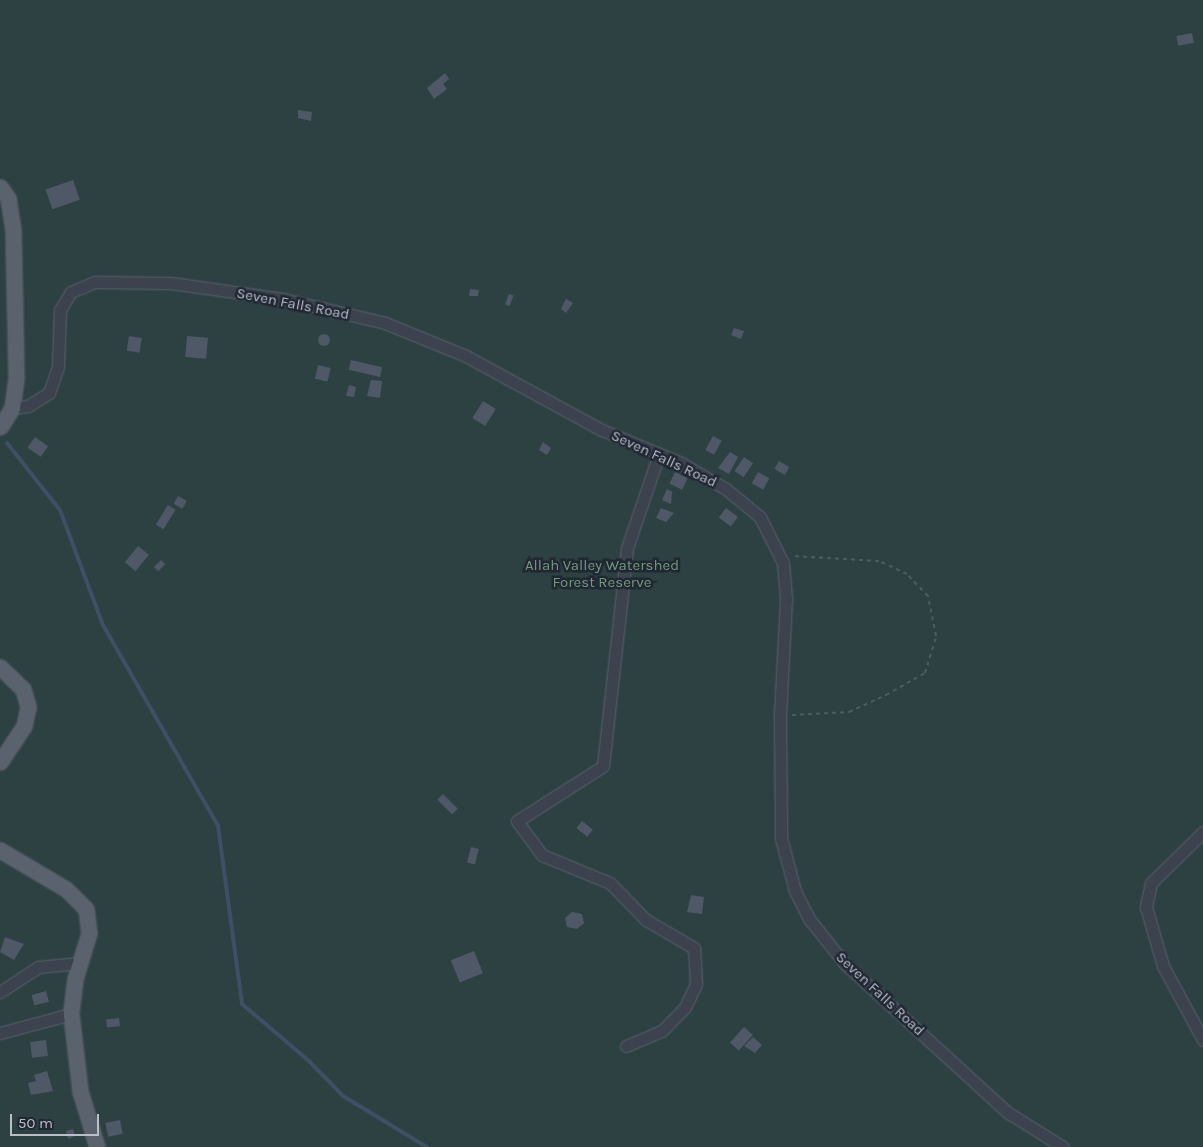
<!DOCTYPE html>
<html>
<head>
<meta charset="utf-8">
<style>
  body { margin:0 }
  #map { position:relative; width:1203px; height:1147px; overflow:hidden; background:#28313e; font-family:Karla,sans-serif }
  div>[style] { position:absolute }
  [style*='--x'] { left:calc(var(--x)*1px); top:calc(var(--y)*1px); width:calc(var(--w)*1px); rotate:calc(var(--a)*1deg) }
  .green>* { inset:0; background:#2d4042; transform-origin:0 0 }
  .stream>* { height:4px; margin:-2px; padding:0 2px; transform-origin:2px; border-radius:2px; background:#404e66 }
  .building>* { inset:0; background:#4f5867; transform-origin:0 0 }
  .round { border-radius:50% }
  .path>* { height:2px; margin-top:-1px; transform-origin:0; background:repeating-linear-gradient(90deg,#4c5d60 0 4px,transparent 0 8px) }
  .roads { filter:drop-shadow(0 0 1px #5a616c) drop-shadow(0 0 1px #5a616c) }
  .minor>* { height:11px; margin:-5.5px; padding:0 5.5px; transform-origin:5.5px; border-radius:5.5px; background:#3c434f }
  .major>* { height:15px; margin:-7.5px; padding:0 7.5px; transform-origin:7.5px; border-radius:7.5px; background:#5a626e }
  span { translate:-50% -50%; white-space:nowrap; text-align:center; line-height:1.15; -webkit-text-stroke:5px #212834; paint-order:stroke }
  .street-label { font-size:15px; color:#b9bec9 }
  .park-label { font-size:15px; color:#72987c }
  .scale { position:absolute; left:10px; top:1114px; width:89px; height:22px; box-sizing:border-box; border:2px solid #b9bec9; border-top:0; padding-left:6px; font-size:15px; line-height:18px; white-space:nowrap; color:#b9bec9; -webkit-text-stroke:4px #212834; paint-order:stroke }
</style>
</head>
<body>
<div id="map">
  <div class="green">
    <div style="left:0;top:0;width:1203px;height:1147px"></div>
  </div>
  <div class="stream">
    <div style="--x:7;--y:443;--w:85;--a:51.7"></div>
    <div style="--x:60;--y:510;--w:123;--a:69.5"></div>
    <div style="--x:103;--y:625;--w:232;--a:60.2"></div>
    <div style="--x:218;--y:826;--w:180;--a:82.3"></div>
    <div style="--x:242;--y:1004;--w:88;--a:40.4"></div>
    <div style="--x:309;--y:1061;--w:49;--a:45.8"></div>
    <div style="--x:343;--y:1096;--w:98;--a:31.3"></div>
  </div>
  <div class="building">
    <div style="left:1192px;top:33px;width:10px;height:16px;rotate:79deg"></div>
    <div style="clip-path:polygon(445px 73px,449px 79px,443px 84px,447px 89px,434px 99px,427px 88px)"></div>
    <div style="clip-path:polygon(298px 110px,312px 112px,311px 121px,298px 118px)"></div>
    <div style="left:73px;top:180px;width:21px;height:29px;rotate:71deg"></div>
    <div style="clip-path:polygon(470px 289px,479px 290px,478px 296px,469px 296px)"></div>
    <div style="left:509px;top:294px;width:5px;height:11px;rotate:22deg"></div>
    <div style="clip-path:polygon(566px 299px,573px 303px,566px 313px,561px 309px)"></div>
    <div style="clip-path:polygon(734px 328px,744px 331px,741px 339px,731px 335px)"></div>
    <div class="round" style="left:318px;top:334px;width:12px;height:12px"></div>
    <div style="left:129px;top:336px;width:13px;height:15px;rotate:9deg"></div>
    <div style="left:187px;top:336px;width:21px;height:21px;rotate:5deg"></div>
    <div style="left:351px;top:360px;width:32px;height:10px;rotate:13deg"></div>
    <div style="left:318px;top:365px;width:13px;height:14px;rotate:13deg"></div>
    <div style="clip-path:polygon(371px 380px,382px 381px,380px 398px,367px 396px)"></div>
    <div style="clip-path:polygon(349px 385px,356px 387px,354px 397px,346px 396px)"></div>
    <div style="left:483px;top:401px;width:15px;height:20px;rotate:32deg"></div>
    <div style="left:713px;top:436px;width:10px;height:16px;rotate:29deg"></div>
    <div style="left:35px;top:437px;width:16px;height:13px;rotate:35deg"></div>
    <div style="clip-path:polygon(543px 442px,551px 448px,547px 455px,539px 450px)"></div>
    <div style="clip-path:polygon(730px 452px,738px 457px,729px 474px,718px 468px)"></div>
    <div style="left:744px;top:457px;width:11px;height:17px;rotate:34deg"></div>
    <div style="left:779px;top:461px;width:12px;height:9px;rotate:31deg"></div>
    <div style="left:675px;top:472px;width:14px;height:13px;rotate:25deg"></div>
    <div style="left:758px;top:472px;width:13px;height:13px;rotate:29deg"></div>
    <div style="clip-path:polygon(667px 489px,672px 492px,671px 504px,662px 500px)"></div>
    <div style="left:178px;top:496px;width:10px;height:9px;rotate:29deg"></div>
    <div style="left:168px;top:505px;width:9px;height:23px;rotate:32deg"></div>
    <div style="clip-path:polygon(661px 508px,674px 513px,666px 522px,656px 518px)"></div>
    <div style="left:726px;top:508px;width:15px;height:12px;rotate:37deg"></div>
    <div style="left:138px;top:546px;width:14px;height:21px;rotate:39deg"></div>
    <div style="left:161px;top:560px;width:6px;height:10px;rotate:45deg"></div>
    <div style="left:443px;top:794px;width:21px;height:8px;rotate:45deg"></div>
    <div style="left:582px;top:821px;width:14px;height:9px;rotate:39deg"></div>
    <div style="left:471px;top:847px;width:8px;height:16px;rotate:14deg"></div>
    <div style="clip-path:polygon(691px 895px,704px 897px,702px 914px,687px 912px)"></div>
    <div style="clip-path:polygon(572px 912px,582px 914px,584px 923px,577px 929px,567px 927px,565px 918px)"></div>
    <div style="clip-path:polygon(5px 937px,24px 944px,14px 960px,0 952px)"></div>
    <div style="left:474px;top:951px;width:24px;height:25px;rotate:68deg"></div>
    <div style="left:46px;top:991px;width:11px;height:15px;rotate:75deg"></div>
    <div style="left:119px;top:1018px;width:8px;height:13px;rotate:83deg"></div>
    <div style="left:744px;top:1027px;width:12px;height:21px;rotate:42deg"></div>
    <div style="clip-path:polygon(753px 1037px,762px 1045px,755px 1053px,744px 1046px)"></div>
    <div style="left:46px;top:1040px;width:16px;height:16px;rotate:83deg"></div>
    <div style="clip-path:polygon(47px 1071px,53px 1091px,31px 1095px,28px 1083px,36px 1081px,34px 1075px)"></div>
    <div style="left:120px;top:1120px;width:14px;height:15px;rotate:78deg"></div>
    <div style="clip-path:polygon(73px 1129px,75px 1136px,68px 1139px,66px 1131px)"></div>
  </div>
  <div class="path">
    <div style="--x:792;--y:715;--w:57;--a:-3"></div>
    <div style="--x:849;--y:712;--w:41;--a:-24.7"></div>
    <div style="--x:886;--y:695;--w:45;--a:-29.4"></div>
    <div style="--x:925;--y:673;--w:39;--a:-73"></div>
    <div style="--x:936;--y:636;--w:41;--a:-101.3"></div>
    <div style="--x:928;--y:596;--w:30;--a:-134"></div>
    <div style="--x:907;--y:574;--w:31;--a:-155"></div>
    <div style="--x:879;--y:561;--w:87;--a:-176.7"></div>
  </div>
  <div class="roads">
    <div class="minor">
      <div style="--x:12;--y:408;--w:16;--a:-7"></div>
      <div style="--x:28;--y:406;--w:25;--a:-32"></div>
      <div style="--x:49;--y:393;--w:28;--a:-71"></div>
      <div style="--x:58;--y:367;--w:57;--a:-88"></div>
      <div style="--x:60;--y:310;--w:21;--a:-59"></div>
      <div style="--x:71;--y:292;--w:26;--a:-23"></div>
      <div style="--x:95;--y:282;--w:76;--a:0.8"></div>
      <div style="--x:171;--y:283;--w:113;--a:8.1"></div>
      <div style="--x:283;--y:299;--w:105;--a:13.2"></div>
      <div style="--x:385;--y:323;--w:87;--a:22.2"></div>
      <div style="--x:466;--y:356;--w:155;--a:28.6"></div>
      <div style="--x:602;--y:430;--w:86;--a:22.7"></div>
      <div style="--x:681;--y:463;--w:52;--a:30"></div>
      <div style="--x:726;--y:489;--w:44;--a:39.5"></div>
      <div style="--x:760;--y:517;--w:51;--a:63.4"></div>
      <div style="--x:783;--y:563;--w:37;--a:85"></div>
      <div style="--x:786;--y:600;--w:116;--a:93"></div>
      <div style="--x:780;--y:716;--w:122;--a:89.5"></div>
      <div style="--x:781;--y:838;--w:55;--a:75.2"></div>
      <div style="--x:795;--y:891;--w:33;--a:63"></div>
      <div style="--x:810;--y:920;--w:56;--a:51.5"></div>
      <div style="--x:845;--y:964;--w:219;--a:42.4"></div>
      <div style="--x:1007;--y:1112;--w:66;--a:32"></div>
      <div style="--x:1203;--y:832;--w:73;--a:135.6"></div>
      <div style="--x:1151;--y:883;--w:25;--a:102"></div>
      <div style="--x:1146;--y:907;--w:61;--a:73.9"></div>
      <div style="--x:1163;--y:966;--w:84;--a:61.6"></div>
      <div style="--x:0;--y:992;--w:45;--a:-33.3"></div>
      <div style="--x:38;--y:967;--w:42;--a:-5.4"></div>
      <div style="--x:0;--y:1033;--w:73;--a:-15"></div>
      <div style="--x:626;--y:1046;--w:39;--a:-23"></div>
      <div style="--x:662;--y:1031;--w:33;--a:-46"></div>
      <div style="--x:685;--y:1007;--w:25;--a:-64"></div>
      <div style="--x:696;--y:984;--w:36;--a:-93"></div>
      <div style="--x:694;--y:948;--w:56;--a:-149.7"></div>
      <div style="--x:646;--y:920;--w:52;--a:-134.2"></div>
      <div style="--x:610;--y:883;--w:74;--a:-157.6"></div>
      <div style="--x:542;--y:855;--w:42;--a:-126.3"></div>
      <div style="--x:517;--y:821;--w:102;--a:-32.6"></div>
      <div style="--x:603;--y:766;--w:219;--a:-83.7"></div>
      <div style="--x:627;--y:548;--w:99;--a:-71.2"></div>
    </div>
    <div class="major">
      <div style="--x:0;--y:187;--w:14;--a:54"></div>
      <div style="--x:8;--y:198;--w:32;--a:81"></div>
      <div style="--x:13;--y:230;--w:149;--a:88.8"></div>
      <div style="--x:16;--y:379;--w:29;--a:98"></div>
      <div style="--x:12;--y:408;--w:22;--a:122"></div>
      <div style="--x:0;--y:667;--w:32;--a:44"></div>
      <div style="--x:23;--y:689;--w:19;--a:74"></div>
      <div style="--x:28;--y:707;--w:19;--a:102"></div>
      <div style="--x:24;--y:726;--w:43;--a:123.7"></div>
      <div style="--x:0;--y:850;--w:77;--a:30.6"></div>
      <div style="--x:66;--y:889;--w:28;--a:45"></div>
      <div style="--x:86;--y:909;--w:24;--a:83"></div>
      <div style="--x:89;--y:933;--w:48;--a:106.9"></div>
      <div style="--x:75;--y:979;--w:35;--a:97"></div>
      <div style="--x:71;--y:1014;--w:78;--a:83.3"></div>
      <div style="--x:80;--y:1091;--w:59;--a:73.1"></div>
    </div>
  </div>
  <div class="street-label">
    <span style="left:293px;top:304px;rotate:11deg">Seven Falls Road</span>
    <span style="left:664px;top:459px;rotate:25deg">Seven Falls Road</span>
    <span style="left:880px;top:994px;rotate:43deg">Seven Falls Road</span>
  </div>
  <div class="park-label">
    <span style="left:602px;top:574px">Allah Valley Watershed<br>Forest Reserve</span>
  </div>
  <div class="scale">50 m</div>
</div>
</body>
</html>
